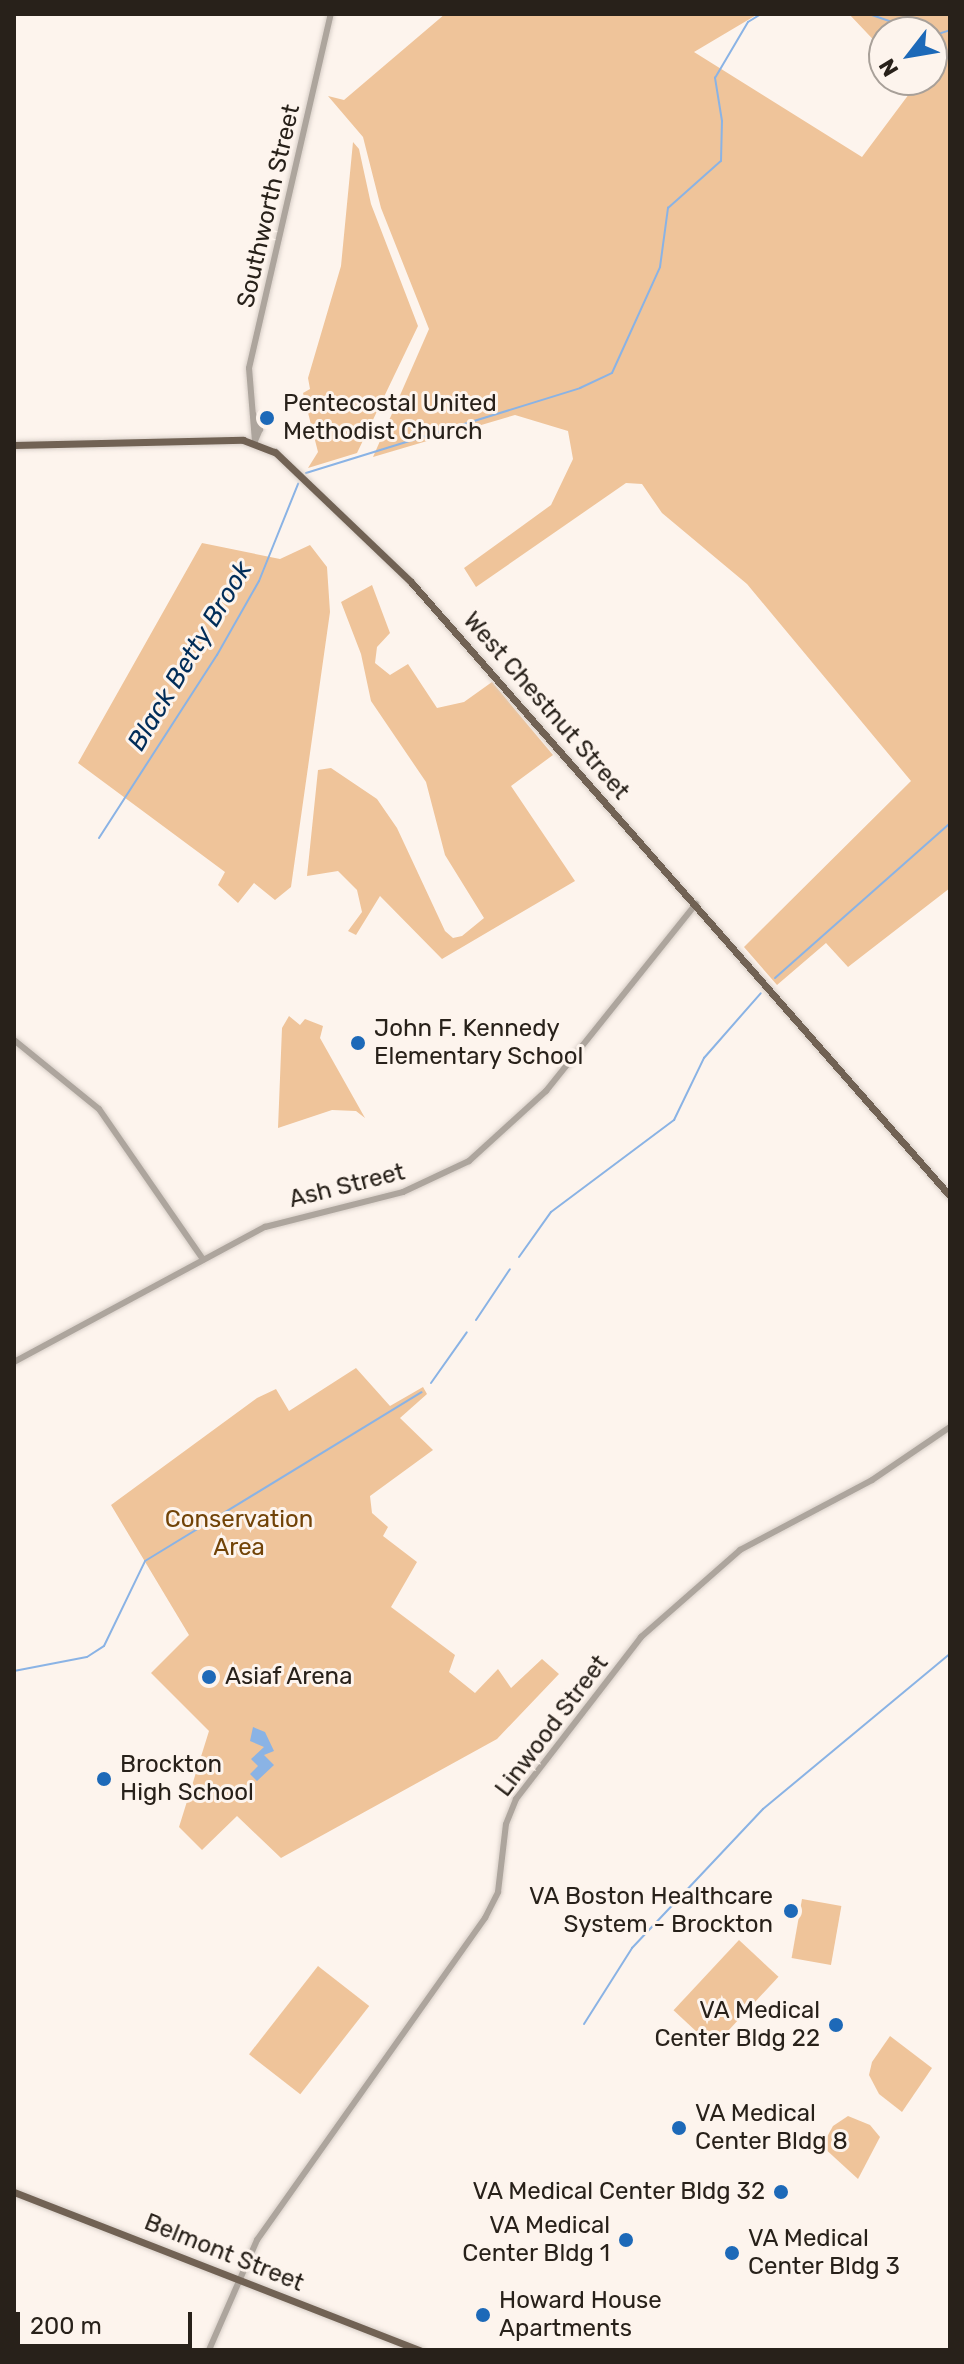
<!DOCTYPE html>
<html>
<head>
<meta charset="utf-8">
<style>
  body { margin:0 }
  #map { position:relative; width:964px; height:2364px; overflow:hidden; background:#fdf4ed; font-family:Rubik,sans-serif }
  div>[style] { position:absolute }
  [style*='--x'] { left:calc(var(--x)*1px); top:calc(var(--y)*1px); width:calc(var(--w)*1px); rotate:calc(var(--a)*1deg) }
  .green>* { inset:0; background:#efc49a; transform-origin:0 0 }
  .water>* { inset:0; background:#8ab3e5 }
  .stream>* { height:2px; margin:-1px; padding:0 1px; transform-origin:1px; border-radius:1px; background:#8ab3e5 }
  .roads { filter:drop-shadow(0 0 2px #d7cec7) drop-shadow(0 0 2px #d7cec7) }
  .minor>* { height:6px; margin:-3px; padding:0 3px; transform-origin:3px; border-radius:3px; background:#ada59d }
  .major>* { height:7px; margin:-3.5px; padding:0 3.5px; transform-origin:3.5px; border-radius:3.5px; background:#716254 }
  .dots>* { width:22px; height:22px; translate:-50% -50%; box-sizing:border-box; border:4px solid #fdf4ed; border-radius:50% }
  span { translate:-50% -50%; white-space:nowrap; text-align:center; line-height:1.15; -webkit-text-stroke:6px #fdf4ed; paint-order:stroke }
  .street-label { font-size:24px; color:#28211a }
  .poi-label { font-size:24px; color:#28211a }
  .left { translate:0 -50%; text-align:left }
  .right { translate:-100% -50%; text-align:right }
  .park-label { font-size:24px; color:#714307 }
  .water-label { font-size:26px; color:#012d59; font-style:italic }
  .frame { position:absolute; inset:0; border:16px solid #28211a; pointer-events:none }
  .north { position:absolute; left:868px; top:16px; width:80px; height:80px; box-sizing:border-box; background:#fdf4ed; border:2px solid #a8a099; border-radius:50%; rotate:239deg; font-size:22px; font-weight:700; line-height:32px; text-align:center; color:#28211a }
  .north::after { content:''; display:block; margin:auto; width:28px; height:36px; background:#1d69b8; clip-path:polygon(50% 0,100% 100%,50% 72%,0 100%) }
  .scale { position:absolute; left:16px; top:2312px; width:176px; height:36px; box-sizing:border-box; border:4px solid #28211a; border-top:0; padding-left:10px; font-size:24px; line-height:28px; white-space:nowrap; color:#28211a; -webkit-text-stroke:6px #fdf4ed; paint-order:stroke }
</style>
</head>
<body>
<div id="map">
  <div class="green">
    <div style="clip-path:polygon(445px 14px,758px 14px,694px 52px,862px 157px,915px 86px,910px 80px,932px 80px,932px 32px,884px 32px,884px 51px,849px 14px,950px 14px,950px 888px,848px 967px,826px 943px,777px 985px,744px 947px,911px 781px,747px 584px,662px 513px,642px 484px,626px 483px,476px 587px,464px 568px,551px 505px,573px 459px,568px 431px,515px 415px,373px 457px,429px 329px,381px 208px,363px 137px,328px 96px,344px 100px)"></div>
    <div style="clip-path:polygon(353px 142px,359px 149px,371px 204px,418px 326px,357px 453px,308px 468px,318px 452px,303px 393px,310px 389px,308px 378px,341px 266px)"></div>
    <div style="clip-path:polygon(202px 543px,280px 559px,310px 545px,327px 567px,330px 612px,291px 887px,275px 900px,254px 883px,238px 903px,218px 885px,225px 872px,78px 763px)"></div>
    <div style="clip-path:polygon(372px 585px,390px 633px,377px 647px,375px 663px,390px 675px,408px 664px,437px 708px,464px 702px,492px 682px,553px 755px,511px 786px,575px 881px,442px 959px,380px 896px,356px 935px,348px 931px,362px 912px,357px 890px,338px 871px,307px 876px,318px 770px,331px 768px,377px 799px,397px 828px,445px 931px,453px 938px,462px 936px,484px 918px,445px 855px,426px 782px,371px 701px,361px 654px,341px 602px)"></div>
    <div style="clip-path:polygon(289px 1016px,300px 1025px,305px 1019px,323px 1026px,320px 1038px,365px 1118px,356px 1111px,332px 1110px,278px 1128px,282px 1028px)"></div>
    <div style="clip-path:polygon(356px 1368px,390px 1406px,423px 1387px,427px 1394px,400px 1418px,433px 1450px,370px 1496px,372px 1513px,388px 1527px,383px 1536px,417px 1562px,391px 1607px,455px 1655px,449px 1672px,475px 1693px,498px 1669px,511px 1688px,542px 1659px,559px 1674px,497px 1739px,281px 1858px,237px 1816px,202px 1850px,179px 1827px,209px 1731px,151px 1673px,189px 1635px,111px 1505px,257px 1398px,276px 1389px,289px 1411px)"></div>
    <div style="left:802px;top:1899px;width:40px;height:60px;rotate:10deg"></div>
    <div style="left:739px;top:1940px;width:54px;height:96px;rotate:43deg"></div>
    <div style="left:318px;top:1966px;width:65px;height:112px;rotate:38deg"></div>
    <div style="clip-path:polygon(890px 2036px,932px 2068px,902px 2112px,879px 2094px,869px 2075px,872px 2062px)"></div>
    <div style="clip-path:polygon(848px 2116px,870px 2125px,880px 2137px,858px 2179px,822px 2146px,833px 2126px)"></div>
  </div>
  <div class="water">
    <div style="clip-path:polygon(253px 1727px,265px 1732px,274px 1751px,264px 1755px,274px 1765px,257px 1781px,250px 1774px,258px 1766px,251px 1759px,264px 1747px,250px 1741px)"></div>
  </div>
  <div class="stream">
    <div style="--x:869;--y:14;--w:55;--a:19.1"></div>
    <div style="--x:932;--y:36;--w:19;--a:-18"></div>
    <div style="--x:306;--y:473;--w:287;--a:-17.2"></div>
    <div style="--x:580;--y:388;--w:35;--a:-25"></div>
    <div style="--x:612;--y:373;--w:116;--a:-65.6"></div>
    <div style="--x:660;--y:267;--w:60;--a:-82.3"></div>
    <div style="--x:668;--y:208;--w:71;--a:-41.6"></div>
    <div style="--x:721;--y:161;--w:40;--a:-88.6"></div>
    <div style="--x:722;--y:121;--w:44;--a:-99.2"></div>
    <div style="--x:715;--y:78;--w:65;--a:-59.5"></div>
    <div style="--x:748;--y:22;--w:15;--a:-32"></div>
    <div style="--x:99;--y:838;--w:218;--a:-57.2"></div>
    <div style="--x:217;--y:655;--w:85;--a:-60.4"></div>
    <div style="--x:259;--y:581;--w:105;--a:-68.1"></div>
    <div style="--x:775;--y:978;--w:234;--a:-41.5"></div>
    <div style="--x:519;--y:1257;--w:55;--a:-54.6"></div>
    <div style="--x:551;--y:1212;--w:154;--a:-36.8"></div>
    <div style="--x:674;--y:1120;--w:69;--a:-64.2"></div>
    <div style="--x:704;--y:1058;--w:86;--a:-48.8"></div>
    <div style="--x:476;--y:1320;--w:61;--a:-56.3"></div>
    <div style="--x:431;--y:1383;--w:62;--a:-54.8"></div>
    <div style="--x:14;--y:1671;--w:74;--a:-10.9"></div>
    <div style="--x:87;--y:1657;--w:20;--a:-33"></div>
    <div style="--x:104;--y:1646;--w:94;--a:-64.2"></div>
    <div style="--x:145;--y:1561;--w:324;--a:-31.4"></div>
    <div style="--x:584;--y:2024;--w:90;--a:-57.7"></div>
    <div style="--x:632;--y:1948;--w:191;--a:-46.7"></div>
    <div style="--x:763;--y:1809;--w:243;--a:-39.7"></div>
  </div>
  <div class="roads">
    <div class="minor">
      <div style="--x:253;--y:414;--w:17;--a:65"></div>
      <div style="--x:260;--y:429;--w:13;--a:113"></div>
      <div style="--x:255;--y:441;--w:73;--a:-94.7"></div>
      <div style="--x:249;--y:368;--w:363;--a:-77"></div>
      <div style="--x:14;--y:1040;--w:109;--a:39.1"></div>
      <div style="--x:99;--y:1109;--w:183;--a:55.3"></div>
      <div style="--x:14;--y:1362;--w:285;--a:-28.3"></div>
      <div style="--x:265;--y:1227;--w:142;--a:-14.2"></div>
      <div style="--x:403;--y:1192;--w:73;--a:-25.2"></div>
      <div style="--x:469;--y:1161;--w:104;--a:-42.3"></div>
      <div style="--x:546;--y:1091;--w:240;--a:-51.3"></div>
      <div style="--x:209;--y:2350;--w:120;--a:-66.4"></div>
      <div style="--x:257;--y:2240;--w:395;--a:-54.7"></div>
      <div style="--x:485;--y:1918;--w:29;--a:-63"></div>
      <div style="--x:498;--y:1892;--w:68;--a:-83.3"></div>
      <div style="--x:506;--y:1824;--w:27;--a:-68"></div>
      <div style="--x:516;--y:1799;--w:205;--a:-52.3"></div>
      <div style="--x:641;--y:1637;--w:132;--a:-41.3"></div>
      <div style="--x:740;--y:1550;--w:149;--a:-27.9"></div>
      <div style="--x:872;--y:1480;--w:94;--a:-34.2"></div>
    </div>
    <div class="major">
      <div style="--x:14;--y:445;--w:229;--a:-1.3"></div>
      <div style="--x:243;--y:440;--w:34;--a:21"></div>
      <div style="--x:275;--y:452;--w:188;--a:43.7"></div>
      <div style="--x:411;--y:582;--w:817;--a:48.72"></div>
      <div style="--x:14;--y:2192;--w:436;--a:21.3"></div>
    </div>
  </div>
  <div class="dots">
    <div style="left:267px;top:418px;background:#1d69b8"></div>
    <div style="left:358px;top:1043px;background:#1d69b8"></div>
    <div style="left:209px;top:1677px;background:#1d69b8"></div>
    <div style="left:104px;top:1779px;background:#1d69b8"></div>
    <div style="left:791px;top:1911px;background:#1d69b8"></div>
    <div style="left:836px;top:2025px;background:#1d69b8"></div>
    <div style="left:679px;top:2128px;background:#1d69b8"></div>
    <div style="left:781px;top:2192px;background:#1d69b8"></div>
    <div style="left:626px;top:2240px;background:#1d69b8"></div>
    <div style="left:732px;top:2253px;background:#1d69b8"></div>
    <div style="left:483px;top:2315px;background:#1d69b8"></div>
  </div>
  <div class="street-label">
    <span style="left:269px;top:206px;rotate:-77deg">Southworth Street</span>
    <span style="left:546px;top:706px;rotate:49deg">West Chestnut Street</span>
    <span style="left:347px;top:1186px;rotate:-14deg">Ash Street</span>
    <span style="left:552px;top:1726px;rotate:-53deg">Linwood Street</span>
    <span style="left:224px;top:2253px;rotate:22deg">Belmont Street</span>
  </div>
  <div class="poi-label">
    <span class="left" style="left:283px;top:418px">Pentecostal United<br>Methodist Church</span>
    <span class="left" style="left:374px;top:1043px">John F. Kennedy<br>Elementary School</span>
    <span class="left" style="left:225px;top:1677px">Asiaf Arena</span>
    <span class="left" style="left:120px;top:1779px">Brockton<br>High School</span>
    <span class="right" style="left:773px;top:1911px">VA Boston Healthcare<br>System - Brockton</span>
    <span class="right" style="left:820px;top:2025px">VA Medical<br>Center Bldg 22</span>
    <span class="left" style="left:695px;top:2128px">VA Medical<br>Center Bldg 8</span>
    <span class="right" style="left:765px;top:2192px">VA Medical Center Bldg 32</span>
    <span class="right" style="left:610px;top:2240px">VA Medical<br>Center Bldg 1</span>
    <span class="left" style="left:748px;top:2253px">VA Medical<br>Center Bldg 3</span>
    <span class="left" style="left:499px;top:2315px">Howard House<br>Apartments</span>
  </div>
  <div class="park-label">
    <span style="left:239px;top:1534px">Conservation<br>Area</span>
  </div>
  <div class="water-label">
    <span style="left:190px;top:656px;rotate:-59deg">Black Betty Brook</span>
  </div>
  <div class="frame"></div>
  <div class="north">N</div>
  <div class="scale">200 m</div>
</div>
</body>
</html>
